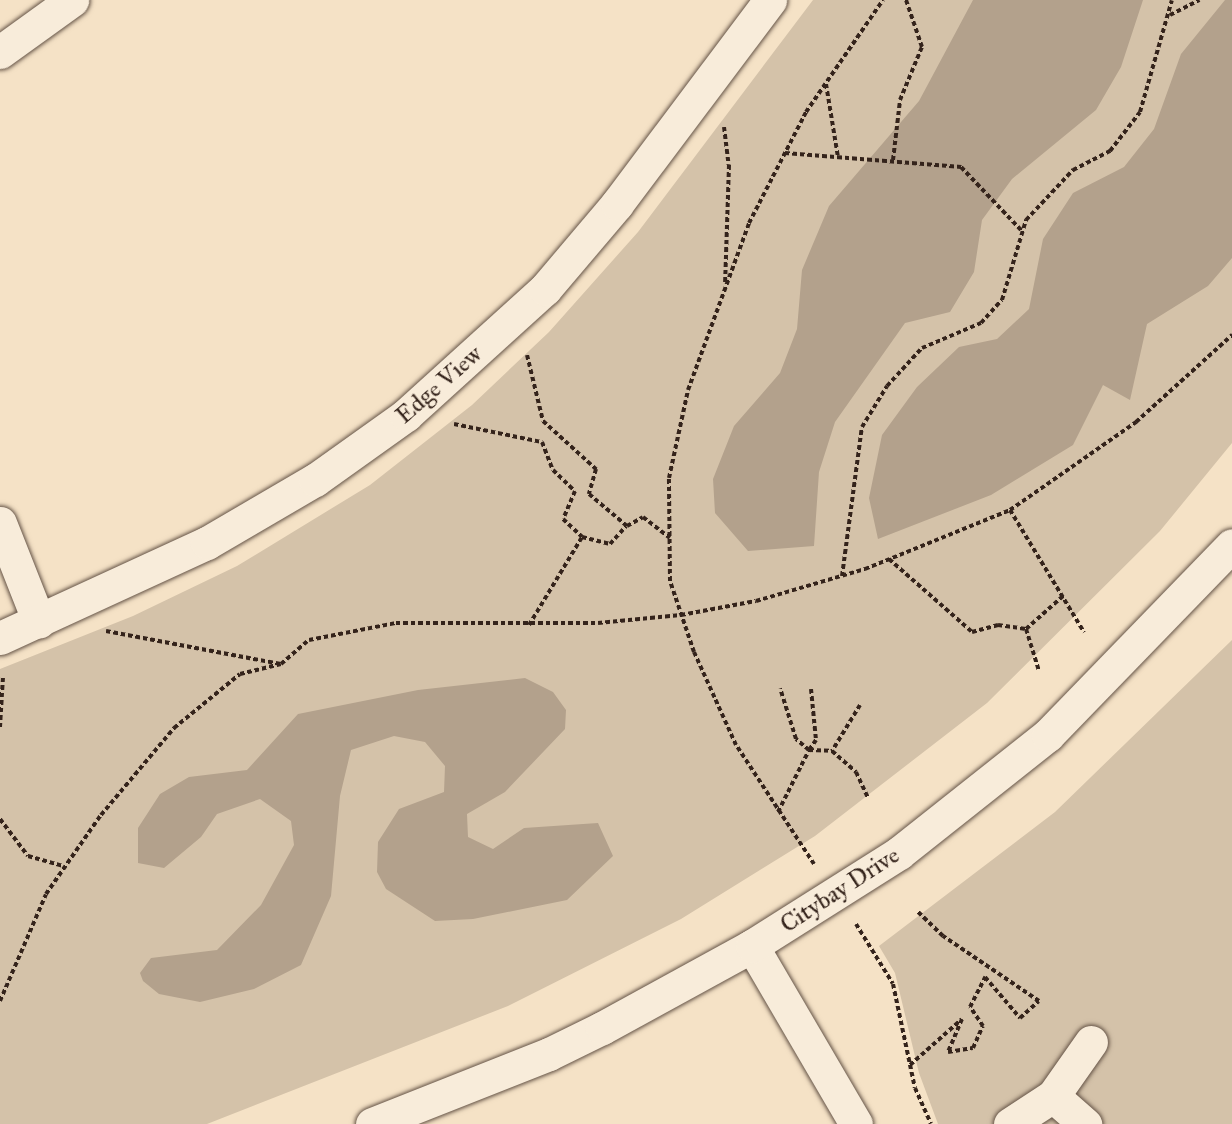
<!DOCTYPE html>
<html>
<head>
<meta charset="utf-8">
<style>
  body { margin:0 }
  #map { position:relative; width:1232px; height:1124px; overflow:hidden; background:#f5e2c6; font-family:"IM FELL Great Primer",serif }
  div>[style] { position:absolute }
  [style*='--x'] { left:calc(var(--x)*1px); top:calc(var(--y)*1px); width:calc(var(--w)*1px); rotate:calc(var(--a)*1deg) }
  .green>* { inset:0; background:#d4c2a9 }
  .water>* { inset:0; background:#b3a18c }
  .path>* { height:4px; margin-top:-2px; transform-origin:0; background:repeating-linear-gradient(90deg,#34231b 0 4.5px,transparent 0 7.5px) }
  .roads { filter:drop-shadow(0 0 2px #645346) drop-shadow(0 0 2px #645346) }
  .minor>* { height:33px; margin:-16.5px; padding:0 16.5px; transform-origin:16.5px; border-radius:16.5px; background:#f8ecda }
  span { translate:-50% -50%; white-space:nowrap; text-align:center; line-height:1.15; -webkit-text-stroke:6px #f8ecda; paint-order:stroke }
  .street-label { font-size:24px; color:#34231b }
</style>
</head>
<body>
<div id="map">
  <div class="green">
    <div style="clip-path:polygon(813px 0,1232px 0,1232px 443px,1160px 531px,987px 703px,815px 836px,681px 919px,508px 1006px,207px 1124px,0 1124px,0 669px,133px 616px,237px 566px,370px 485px,472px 405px,549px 332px,638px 232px)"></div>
    <div style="clip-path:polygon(1232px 640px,1232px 1124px,938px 1124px,919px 1073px,895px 973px,879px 946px,1055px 812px)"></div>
  </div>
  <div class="water">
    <div style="clip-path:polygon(973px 0,1143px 0,1121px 67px,1096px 110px,1012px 179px,982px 220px,974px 272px,950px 312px,905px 323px,835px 422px,819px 472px,814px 546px,748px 551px,715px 513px,713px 479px,734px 426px,780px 373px,797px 329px,802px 270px,829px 206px,919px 101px)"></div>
    <div style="clip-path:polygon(1225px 0,1232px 0,1232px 258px,1208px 286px,1147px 324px,1130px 400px,1103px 385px,1073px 445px,991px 495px,878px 539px,869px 498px,882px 435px,917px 387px,959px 347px,997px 339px,1029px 309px,1043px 239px,1073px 193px,1124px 167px,1154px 129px,1181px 54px)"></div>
    <div style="clip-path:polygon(525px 678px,553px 692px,566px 710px,565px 729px,505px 792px,467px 814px,468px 837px,493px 849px,524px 828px,598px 823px,613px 856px,567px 900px,473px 919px,435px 921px,386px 889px,377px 872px,378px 842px,399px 809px,444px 792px,445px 766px,425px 742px,394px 736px,351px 750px,340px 796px,331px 896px,301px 965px,254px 989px,200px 1002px,159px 994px,143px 981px,140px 973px,151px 958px,217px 950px,261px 905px,294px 845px,291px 821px,260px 799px,217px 814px,201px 837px,164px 868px,138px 863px,138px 828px,160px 794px,189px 777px,247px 770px,298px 714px,418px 690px)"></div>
  </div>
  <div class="path">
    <div style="--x:1170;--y:15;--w:33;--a:-27"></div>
    <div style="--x:826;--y:84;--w:74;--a:80.7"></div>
    <div style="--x:724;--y:127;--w:38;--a:83"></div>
    <div style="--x:729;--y:165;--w:119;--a:91.9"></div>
    <div style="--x:785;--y:153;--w:177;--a:4.5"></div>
    <div style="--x:961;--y:167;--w:90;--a:46.4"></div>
    <div style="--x:893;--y:160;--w:60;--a:-83.3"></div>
    <div style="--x:900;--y:100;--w:57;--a:-67.5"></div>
    <div style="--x:922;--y:47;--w:50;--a:-108.8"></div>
    <div style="--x:527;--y:355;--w:68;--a:76.4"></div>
    <div style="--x:543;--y:421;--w:72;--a:42.2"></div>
    <div style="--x:596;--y:469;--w:26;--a:106"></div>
    <div style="--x:589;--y:494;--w:50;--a:40.1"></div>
    <div style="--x:627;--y:526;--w:18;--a:-29"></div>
    <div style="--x:643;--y:517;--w:34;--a:38"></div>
    <div style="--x:454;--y:424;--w:90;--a:11.6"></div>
    <div style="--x:542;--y:442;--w:30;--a:69"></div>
    <div style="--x:553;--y:470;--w:30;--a:44"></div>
    <div style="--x:575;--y:491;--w:30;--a:113"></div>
    <div style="--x:563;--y:519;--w:26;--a:43"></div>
    <div style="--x:582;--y:537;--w:29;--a:14"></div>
    <div style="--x:610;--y:544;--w:24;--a:-48"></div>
    <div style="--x:1010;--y:510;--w:143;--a:58.8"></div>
    <div style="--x:889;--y:559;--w:111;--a:41.3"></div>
    <div style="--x:972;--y:632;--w:27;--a:-15"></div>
    <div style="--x:998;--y:625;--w:28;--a:8"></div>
    <div style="--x:1026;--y:629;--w:44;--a:72.8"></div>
    <div style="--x:842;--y:576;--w:150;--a:-82.4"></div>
    <div style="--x:862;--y:427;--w:48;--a:-58.6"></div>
    <div style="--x:887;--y:386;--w:52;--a:-47.4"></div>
    <div style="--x:922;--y:348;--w:64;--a:-23"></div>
    <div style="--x:981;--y:323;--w:31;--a:-48"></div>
    <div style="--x:1002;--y:300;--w:84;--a:-73.3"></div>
    <div style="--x:1026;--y:220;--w:69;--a:-46.8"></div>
    <div style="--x:1073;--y:170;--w:42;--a:-27.2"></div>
    <div style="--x:1110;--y:151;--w:49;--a:-52.4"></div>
    <div style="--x:1140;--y:112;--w:116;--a:-74.1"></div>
    <div style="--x:529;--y:625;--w:103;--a:-58.9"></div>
    <div style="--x:1026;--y:629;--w:50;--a:-41.7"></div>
    <div style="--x:106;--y:631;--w:178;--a:10.7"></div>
    <div style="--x:811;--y:689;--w:51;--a:84.4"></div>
    <div style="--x:816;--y:740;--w:12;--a:125"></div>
    <div style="--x:809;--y:750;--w:23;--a:2"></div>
    <div style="--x:860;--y:705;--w:54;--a:121.3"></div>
    <div style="--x:832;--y:751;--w:32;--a:41"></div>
    <div style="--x:856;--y:772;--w:29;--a:65"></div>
    <div style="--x:0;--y:727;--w:51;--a:-86.6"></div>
    <div style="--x:778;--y:812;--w:69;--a:-63.4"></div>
    <div style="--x:809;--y:750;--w:17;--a:-140"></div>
    <div style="--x:796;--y:739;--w:53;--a:-107.4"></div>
    <div style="--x:0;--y:819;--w:46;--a:52.9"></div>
    <div style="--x:28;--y:856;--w:37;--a:16"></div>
    <div style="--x:814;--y:864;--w:142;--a:-123.2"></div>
    <div style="--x:736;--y:745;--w:102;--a:-114.3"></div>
    <div style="--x:694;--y:652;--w:75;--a:-108.7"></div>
    <div style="--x:670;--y:581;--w:103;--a:-90.6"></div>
    <div style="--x:669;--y:478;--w:90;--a:-77.8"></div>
    <div style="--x:688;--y:390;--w:178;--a:-69.9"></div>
    <div style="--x:749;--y:223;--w:125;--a:-62.8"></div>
    <div style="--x:806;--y:112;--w:136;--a:-55.5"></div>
    <div style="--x:856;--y:924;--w:70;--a:58.3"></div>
    <div style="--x:893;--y:984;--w:106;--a:78.1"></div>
    <div style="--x:915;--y:1088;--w:39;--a:66"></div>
    <div style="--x:0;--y:1001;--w:116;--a:-66.7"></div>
    <div style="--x:46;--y:894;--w:96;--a:-55.2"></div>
    <div style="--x:101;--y:815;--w:114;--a:-50"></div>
    <div style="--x:174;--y:728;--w:85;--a:-39.3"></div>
    <div style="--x:240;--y:674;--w:42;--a:-13.7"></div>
    <div style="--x:281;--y:664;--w:37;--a:-41"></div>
    <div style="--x:309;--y:640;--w:89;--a:-11.1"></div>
    <div style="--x:396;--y:623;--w:202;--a:0"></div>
    <div style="--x:598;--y:623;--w:83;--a:-5.5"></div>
    <div style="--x:681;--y:615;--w:76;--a:-10.6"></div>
    <div style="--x:756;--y:601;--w:114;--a:-16.4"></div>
    <div style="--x:865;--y:569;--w:157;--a:-22.1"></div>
    <div style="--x:1010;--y:510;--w:154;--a:-34.9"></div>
    <div style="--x:1136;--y:422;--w:130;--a:-42.2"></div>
    <div style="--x:910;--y:1065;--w:69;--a:-41.5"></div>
    <div style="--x:962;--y:1019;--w:36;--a:113"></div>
    <div style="--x:948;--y:1052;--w:25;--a:-9"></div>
    <div style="--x:973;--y:1048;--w:24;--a:-66"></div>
    <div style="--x:983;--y:1026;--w:23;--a:-124"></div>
    <div style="--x:970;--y:1007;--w:34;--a:-63"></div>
    <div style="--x:985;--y:977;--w:54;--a:49.5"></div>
    <div style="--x:1020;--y:1018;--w:25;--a:-42"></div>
    <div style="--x:1039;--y:1001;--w:116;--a:-145.9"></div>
    <div style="--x:943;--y:936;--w:36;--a:-136"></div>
  </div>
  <div class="roads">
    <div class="minor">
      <div style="--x:0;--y:52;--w:89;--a:-35.8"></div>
      <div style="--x:0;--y:523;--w:106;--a:68.5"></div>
      <div style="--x:0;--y:638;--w:228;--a:-24.7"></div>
      <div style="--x:207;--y:543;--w:125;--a:-30.3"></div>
      <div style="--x:315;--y:480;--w:112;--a:-35.5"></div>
      <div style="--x:406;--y:415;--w:188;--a:-42.2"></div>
      <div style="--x:545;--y:289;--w:111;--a:-49.7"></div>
      <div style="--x:617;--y:204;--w:255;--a:-53.1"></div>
      <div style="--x:752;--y:946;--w:206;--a:59.7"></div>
      <div style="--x:1053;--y:1096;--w:43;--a:41.2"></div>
      <div style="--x:372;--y:1124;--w:190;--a:-21.6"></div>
      <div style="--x:549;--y:1054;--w:59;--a:-26.1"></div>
      <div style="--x:602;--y:1028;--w:171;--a:-28.7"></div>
      <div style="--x:752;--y:946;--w:174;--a:-32.3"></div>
      <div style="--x:899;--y:853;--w:190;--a:-38.4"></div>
      <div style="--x:1048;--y:735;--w:264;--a:-45.9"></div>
      <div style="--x:1010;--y:1124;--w:51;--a:-33.1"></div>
      <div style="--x:1053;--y:1096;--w:66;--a:-54.9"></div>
    </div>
  </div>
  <div class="street-label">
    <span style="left:439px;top:385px;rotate:-41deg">Edge View</span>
    <span style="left:840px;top:890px;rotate:-33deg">Citybay Drive</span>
  </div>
</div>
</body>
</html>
